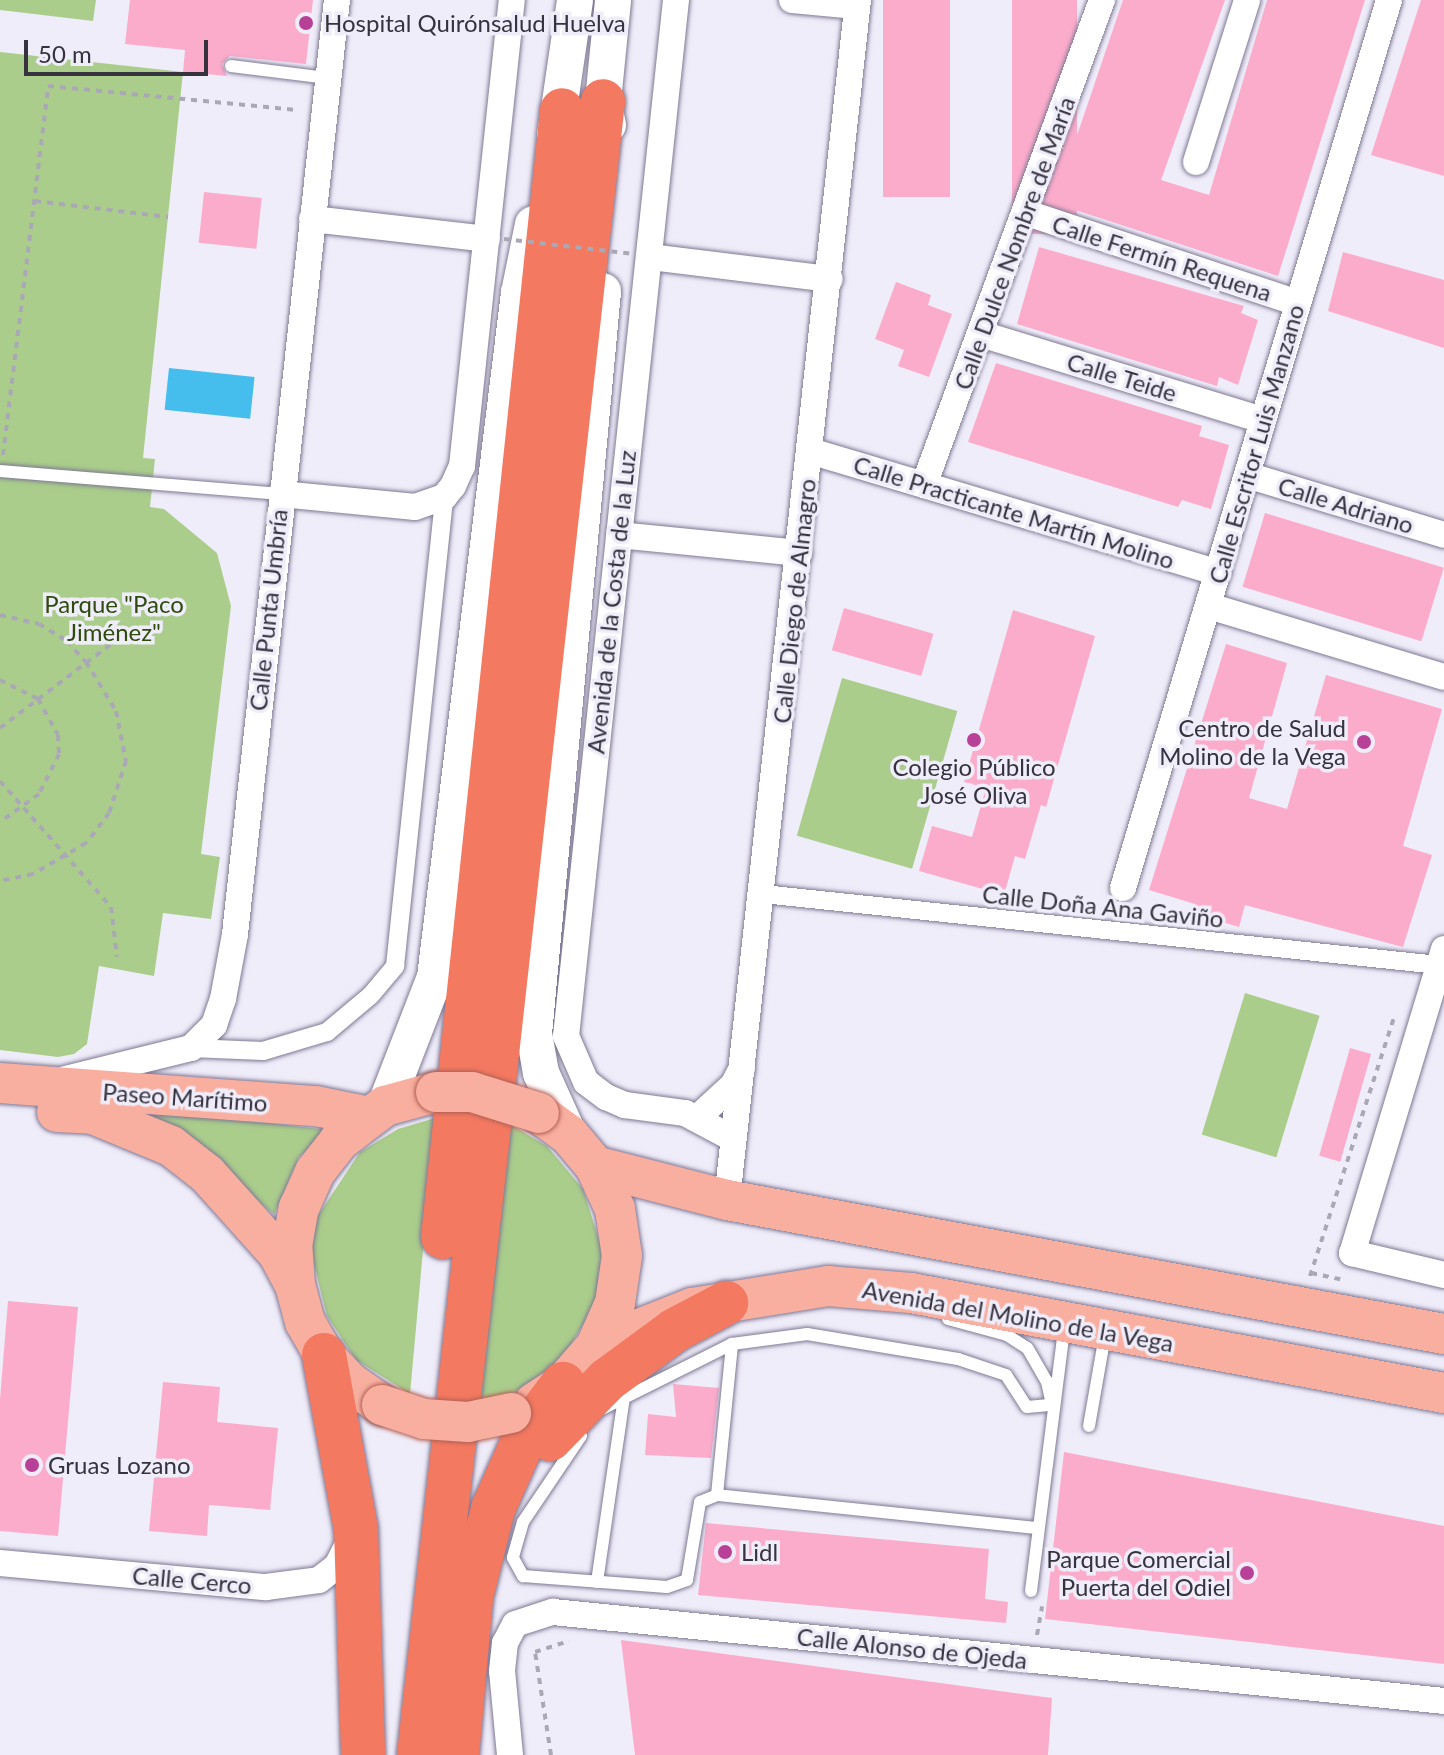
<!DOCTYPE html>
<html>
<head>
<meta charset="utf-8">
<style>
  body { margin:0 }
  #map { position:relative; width:1444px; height:1755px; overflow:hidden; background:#f0edfa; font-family:Lato,sans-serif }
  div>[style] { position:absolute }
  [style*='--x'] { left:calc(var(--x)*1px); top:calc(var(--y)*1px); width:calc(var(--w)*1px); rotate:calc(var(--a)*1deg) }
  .green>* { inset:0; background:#aacd8b; transform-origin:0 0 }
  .water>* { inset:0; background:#45bded; transform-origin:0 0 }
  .building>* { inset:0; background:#fcaccb; transform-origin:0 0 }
  .path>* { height:4px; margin-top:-2px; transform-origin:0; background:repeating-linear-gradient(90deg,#aba8b5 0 6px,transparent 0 12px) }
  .roads { filter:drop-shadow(0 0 2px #7f7894) drop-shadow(0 0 2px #7f7894) }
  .service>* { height:12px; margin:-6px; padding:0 6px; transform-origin:6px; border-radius:6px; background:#fff }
  .pedestrian>* { height:18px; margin:-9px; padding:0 9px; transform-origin:9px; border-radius:9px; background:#fff }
  .minor>* { height:26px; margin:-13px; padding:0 13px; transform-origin:13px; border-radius:13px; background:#fff }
  .secondary>* { height:36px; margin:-18px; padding:0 18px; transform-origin:18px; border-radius:18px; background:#fff }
  .primary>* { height:40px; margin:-20px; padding:0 20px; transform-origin:20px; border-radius:20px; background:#f8afa0 }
  .motorway>* { height:44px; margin:-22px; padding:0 22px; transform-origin:22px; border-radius:22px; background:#f47961 }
  .path-bridge>* { height:4px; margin-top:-2px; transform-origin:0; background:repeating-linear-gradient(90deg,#aba8b5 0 6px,transparent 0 12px) }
  .bridges { filter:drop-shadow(0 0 2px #b26055) drop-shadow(0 0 2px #b26055) }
  .primary-bridge>* { height:40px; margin:-20px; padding:0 20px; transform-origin:20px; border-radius:20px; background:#f8afa0 }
  .dots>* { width:22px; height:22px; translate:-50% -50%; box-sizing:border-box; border:4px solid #f0edfa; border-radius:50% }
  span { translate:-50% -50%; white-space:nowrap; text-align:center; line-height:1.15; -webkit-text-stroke:7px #f0edfa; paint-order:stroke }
  .poi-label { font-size:24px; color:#36333f }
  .left { translate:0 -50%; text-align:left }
  .right { translate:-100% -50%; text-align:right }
  .street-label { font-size:24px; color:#36333f }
  .park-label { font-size:24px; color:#2f4b0c }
  .scale { position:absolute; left:24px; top:40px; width:184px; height:36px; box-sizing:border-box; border:4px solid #36333f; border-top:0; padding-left:10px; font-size:24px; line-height:28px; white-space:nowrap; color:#36333f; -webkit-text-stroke:6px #f0edfa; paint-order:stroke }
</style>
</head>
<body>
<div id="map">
  <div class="green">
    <div style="clip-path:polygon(0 0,96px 0,93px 21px,0 10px)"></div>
    <div style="clip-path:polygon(0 52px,183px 72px,143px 458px,155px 459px,150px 507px,164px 509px,217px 553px,231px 606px,201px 854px,220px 857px,211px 919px,163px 913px,154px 976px,99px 966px,87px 1044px,74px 1054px,58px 1057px,0 1050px)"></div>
    <div style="left:842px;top:678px;width:120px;height:164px;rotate:16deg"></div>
    <div style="left:1245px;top:993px;width:78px;height:148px;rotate:17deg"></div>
    <div style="clip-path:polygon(155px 1110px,329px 1130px,299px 1157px,274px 1215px,195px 1144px,153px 1119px)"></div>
    <div style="clip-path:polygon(435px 1118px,410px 1394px,356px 1360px,327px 1316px,312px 1256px,313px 1223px,360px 1152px,398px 1129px)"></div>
    <div style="clip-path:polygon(504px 1121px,547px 1146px,583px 1189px,602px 1249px,596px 1304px,561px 1360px,517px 1391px,477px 1405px)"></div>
  </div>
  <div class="water">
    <div style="left:169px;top:368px;width:86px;height:42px;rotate:6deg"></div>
  </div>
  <div class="building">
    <div style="clip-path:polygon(130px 0,313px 0,306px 64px,230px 56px,222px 64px,227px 76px,183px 72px,185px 50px,125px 44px)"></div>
    <div style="left:883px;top:0;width:67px;height:197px"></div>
    <div style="left:1012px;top:0;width:65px;height:234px"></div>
    <div style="clip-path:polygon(1123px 0,1225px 0,1161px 180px,1209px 195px,1267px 0,1365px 0,1278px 276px,1054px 203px)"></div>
    <div style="clip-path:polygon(1421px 0,1444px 0,1444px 176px,1371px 155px)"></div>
    <div style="left:204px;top:192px;width:58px;height:51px;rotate:6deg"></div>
    <div style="clip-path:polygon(1039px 247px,1244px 306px,1241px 313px,1258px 320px,1238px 385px,1219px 377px,1217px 386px,1017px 324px)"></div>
    <div style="clip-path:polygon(1343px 252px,1444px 280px,1444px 348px,1328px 311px)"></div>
    <div style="clip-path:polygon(896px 282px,931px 295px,928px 305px,952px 314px,929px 377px,898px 366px,904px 350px,875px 339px)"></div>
    <div style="clip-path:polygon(996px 363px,1202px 426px,1199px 436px,1229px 445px,1211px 509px,1182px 500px,1178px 507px,968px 442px)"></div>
    <div style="left:1265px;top:513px;width:187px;height:77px;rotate:17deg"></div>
    <div style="left:844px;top:608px;width:93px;height:44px;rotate:16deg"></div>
    <div style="clip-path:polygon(1013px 610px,1095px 636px,1046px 807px,1041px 805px,1025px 859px,1015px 856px,1004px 895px,919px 871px,932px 826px,972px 837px,986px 788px,964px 782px)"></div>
    <div style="clip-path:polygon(1226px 644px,1287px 663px,1249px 798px,1287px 809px,1326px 675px,1442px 709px,1403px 846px,1432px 855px,1403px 947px,1245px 905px,1239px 927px,1192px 913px,1195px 904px,1149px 890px)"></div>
    <div style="left:1350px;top:1048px;width:22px;height:112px;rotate:16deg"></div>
    <div style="clip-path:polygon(8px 1301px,78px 1307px,58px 1536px,0 1531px,0 1399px)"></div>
    <div style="clip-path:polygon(163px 1382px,220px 1387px,217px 1422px,278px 1428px,270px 1510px,209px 1505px,207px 1536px,149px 1531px)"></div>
    <div style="clip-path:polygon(673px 1384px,719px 1388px,711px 1458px,645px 1455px,648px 1414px,676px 1417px)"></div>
    <div style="clip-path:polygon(1064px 1452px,1444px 1526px,1444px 1664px,1045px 1619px)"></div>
    <div style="clip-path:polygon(706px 1523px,989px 1549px,985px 1599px,1008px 1602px,1006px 1623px,698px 1595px)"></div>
    <div style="clip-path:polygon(621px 1640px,1052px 1698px,1048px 1755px,635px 1755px)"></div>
  </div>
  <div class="path">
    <div style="--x:35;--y:201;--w:134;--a:6.9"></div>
    <div style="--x:3;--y:455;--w:372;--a:-83"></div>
    <div style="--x:48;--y:86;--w:252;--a:5.5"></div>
    <div style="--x:0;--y:615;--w:40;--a:13"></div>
    <div style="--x:39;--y:624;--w:33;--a:31"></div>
    <div style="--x:67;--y:641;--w:28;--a:48"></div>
    <div style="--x:86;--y:662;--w:57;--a:58.5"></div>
    <div style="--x:116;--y:711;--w:51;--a:78.7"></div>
    <div style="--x:126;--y:761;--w:55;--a:108.1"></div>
    <div style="--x:109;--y:813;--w:38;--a:127"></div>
    <div style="--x:86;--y:843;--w:61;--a:149.7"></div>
    <div style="--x:33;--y:874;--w:34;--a:168"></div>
    <div style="--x:0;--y:680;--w:42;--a:26.6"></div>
    <div style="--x:38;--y:699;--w:41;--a:60.9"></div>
    <div style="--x:58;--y:735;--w:19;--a:87"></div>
    <div style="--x:59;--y:754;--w:45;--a:116.6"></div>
    <div style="--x:39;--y:794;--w:48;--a:144.3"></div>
    <div style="--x:0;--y:728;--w:164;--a:-37.1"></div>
    <div style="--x:0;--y:781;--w:168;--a:48.6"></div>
    <div style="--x:111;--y:907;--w:50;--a:83.2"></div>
    <div style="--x:1311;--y:1273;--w:30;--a:12"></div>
    <div style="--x:1310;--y:1276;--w:275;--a:-72"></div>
    <div style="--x:1037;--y:1635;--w:29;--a:-80"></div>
    <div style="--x:551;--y:1755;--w:104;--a:-98.8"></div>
    <div style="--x:535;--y:1652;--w:36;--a:-18"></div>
  </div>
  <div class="roads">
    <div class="service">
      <div style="--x:231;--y:66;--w:98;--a:7.1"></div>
      <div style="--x:0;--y:471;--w:282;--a:4.7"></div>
      <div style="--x:602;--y:1409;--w:145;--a:-26.6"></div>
      <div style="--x:732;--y:1344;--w:76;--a:-7.6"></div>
      <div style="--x:807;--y:1334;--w:153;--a:9.4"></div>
      <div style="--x:958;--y:1359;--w:51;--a:18.4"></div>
      <div style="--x:1006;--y:1375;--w:38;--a:57"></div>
      <div style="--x:1027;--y:1407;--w:25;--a:-5"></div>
      <div style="--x:1052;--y:1405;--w:24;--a:-102"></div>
      <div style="--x:1047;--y:1382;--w:39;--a:-120"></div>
      <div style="--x:1027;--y:1348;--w:24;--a:-147"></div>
      <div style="--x:1007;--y:1335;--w:61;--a:-164.8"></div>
      <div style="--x:1089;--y:1426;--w:92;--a:-80"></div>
      <div style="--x:581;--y:1436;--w:104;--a:124"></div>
      <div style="--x:523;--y:1522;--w:37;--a:106"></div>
      <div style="--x:513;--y:1558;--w:21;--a:61"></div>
      <div style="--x:523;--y:1576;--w:144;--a:4.4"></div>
      <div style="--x:667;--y:1587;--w:21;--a:-19"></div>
      <div style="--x:687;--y:1580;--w:79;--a:-80.5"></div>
      <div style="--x:700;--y:1502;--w:18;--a:-22"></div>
      <div style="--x:717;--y:1495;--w:322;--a:5.9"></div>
      <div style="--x:717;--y:1495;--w:152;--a:-84.3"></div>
      <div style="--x:597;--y:1582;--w:186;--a:-81.7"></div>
      <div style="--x:1031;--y:1591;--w:264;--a:-82.8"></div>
    </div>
    <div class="pedestrian">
      <div style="--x:763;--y:894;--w:680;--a:6"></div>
      <div style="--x:191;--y:1048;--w:72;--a:2.4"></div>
      <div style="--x:263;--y:1051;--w:67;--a:-16.5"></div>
      <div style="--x:327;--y:1032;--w:57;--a:-40.1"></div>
      <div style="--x:371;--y:995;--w:38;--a:-50"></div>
      <div style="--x:395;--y:966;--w:472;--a:-84"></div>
    </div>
    <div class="minor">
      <div style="--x:676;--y:0;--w:1042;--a:96.06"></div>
      <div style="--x:566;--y:1036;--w:50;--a:66.5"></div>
      <div style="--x:586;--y:1082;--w:25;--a:37"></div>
      <div style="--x:606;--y:1097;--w:21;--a:23"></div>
      <div style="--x:625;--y:1105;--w:61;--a:7.6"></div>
      <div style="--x:685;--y:1113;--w:51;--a:28.1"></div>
      <div style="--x:792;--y:0;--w:65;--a:5.3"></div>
      <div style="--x:1196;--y:162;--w:170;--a:-72.5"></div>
      <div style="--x:1027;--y:213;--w:285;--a:18.4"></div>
      <div style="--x:312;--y:219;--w:176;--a:6.5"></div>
      <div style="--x:650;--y:257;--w:181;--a:7"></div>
      <div style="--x:981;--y:334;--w:295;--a:17"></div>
      <div style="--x:810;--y:451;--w:426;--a:16.6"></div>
      <div style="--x:1247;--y:475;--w:206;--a:16.9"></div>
      <div style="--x:924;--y:485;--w:517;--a:-69.85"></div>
      <div style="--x:281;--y:494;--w:135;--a:5.5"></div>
      <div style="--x:415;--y:507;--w:31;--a:-19"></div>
      <div style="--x:444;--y:497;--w:14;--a:-51"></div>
      <div style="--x:453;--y:486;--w:22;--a:-66"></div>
      <div style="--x:462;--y:466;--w:469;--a:-83.9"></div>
      <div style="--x:619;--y:535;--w:181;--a:5.7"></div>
      <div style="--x:1209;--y:606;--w:245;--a:16.8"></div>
      <div style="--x:1123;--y:888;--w:927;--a:-73.32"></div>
      <div style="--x:1444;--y:949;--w:318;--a:106.8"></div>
      <div style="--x:1352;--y:1253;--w:95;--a:13.4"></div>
      <div style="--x:65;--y:1079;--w:130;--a:-13.8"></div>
      <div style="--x:191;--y:1048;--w:33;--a:-45"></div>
      <div style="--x:214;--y:1025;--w:28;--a:-71"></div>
      <div style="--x:223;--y:999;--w:66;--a:-79.5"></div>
      <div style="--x:235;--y:934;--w:940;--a:-83.77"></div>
      <div style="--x:697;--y:1118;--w:49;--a:-42.5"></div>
      <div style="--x:733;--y:1085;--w:19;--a:-62"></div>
      <div style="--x:727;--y:1200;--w:1207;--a:-83.77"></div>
      <div style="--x:0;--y:1563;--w:267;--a:5.2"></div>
      <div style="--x:266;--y:1587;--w:53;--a:-7.5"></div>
      <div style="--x:319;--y:1580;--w:23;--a:-38"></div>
      <div style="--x:337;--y:1566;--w:30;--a:-63"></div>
      <div style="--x:510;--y:1755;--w:84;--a:-95.4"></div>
      <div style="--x:502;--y:1671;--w:28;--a:-84"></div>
      <div style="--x:505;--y:1643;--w:21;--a:-62"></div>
      <div style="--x:515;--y:1624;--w:40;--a:-18"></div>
      <div style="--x:553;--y:1612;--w:895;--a:5.7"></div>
    </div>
    <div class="secondary">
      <div style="--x:608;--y:125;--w:25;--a:-102"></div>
      <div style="--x:603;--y:101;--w:101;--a:-84.3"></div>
      <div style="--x:555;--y:136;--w:137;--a:-81.6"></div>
      <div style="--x:385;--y:1106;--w:138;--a:-68.8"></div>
      <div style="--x:435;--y:977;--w:689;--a:-83"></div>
      <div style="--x:519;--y:293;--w:70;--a:-78.5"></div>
      <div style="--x:569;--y:1135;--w:68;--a:-114.3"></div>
      <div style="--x:541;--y:1073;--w:40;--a:-100"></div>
      <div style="--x:534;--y:1034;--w:746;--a:-84.69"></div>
    </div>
    <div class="primary">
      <div style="--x:0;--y:1083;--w:317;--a:4.2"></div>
      <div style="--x:316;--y:1106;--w:54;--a:11.7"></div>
      <div style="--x:57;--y:1112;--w:36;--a:3"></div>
      <div style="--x:93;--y:1114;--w:84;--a:22.3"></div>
      <div style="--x:171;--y:1146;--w:46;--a:37.9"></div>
      <div style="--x:207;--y:1174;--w:106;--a:48.1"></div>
      <div style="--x:278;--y:1253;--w:36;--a:62"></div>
      <div style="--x:595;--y:1166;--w:136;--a:14.4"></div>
      <div style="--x:727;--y:1200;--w:729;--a:10.59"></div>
      <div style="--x:596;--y:1346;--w:103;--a:-21.6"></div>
      <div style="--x:692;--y:1308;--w:138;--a:-9.2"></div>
      <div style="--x:828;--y:1286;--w:83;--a:4.8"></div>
      <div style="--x:911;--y:1293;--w:542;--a:10.63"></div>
      <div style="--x:534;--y:1403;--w:35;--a:-33"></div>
      <div style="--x:563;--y:1384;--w:50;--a:-49"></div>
      <div style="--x:596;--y:1346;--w:47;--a:-66.2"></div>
      <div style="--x:615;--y:1303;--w:48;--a:-81.5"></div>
      <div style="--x:622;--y:1256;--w:48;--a:-98.5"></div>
      <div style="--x:615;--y:1209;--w:47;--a:-114.9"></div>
      <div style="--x:595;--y:1166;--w:40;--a:-130"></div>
      <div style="--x:569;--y:1135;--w:37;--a:-144"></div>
      <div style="--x:382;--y:1405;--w:39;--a:-145"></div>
      <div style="--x:350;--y:1383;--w:38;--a:-133"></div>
      <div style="--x:324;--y:1355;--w:38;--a:-120"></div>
      <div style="--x:305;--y:1322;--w:38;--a:-105"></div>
      <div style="--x:295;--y:1285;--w:39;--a:-94"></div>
      <div style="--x:292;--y:1246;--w:39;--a:-80"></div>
      <div style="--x:299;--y:1208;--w:39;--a:-66"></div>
      <div style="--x:315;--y:1172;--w:39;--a:-52"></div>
      <div style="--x:339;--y:1141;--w:58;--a:-37.3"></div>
      <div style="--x:385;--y:1106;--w:53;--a:-15.4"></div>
    </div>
    <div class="motorway">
      <div style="--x:443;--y:1237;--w:1133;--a:-83.97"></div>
      <div style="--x:324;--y:1355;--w:177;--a:79.6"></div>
      <div style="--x:356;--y:1529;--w:226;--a:88.2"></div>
      <div style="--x:550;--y:1439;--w:82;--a:-46"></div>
      <div style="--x:607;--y:1380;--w:84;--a:-36.3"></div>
      <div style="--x:675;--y:1330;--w:58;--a:-27.9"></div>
      <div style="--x:419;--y:1755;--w:1664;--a:-83.65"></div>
      <div style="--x:457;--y:1755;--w:159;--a:-84.9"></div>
      <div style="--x:471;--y:1597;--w:91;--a:-76"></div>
      <div style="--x:493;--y:1509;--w:86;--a:-66.1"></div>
      <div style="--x:528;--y:1430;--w:58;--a:-52.7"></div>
    </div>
  </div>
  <div class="path-bridge">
    <div style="--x:504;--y:239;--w:131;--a:6.6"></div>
  </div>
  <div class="bridges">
    <div class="primary-bridge">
      <div style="--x:436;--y:1092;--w:36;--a:0"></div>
      <div style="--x:472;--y:1092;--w:70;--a:17.4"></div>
      <div style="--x:382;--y:1405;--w:44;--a:18.4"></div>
      <div style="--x:424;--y:1419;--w:44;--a:3.9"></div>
      <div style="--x:468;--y:1422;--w:44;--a:-11.8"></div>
    </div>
  </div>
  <div class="dots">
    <div style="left:306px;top:23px;background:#b84197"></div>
    <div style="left:974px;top:740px;background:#b84197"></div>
    <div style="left:1364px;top:742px;background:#b84197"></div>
    <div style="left:32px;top:1465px;background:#b84197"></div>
    <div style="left:725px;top:1552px;background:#b84197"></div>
    <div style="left:1247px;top:1573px;background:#b84197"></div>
  </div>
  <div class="poi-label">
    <span class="left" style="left:324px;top:23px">Hospital Quirónsalud Huelva</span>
    <span class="right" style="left:1346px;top:742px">Centro de Salud<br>Molino de la Vega</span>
    <span style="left:974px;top:781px">Colegio Público<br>José Oliva</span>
    <span class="left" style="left:48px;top:1465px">Gruas Lozano</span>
    <span class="left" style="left:741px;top:1552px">Lidl</span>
    <span class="right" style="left:1231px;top:1573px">Parque Comercial<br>Puerta del Odiel</span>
  </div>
  <div class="street-label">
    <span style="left:1014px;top:243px;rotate:-70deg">Calle Dulce Nombre de María</span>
    <span style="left:1162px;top:258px;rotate:18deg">Calle Fermín Requena</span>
    <span style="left:1122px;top:377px;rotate:17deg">Calle Teide</span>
    <span style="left:1256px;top:444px;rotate:-74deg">Calle Escritor Luis Manzano</span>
    <span style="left:1346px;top:505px;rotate:17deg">Calle Adriano</span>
    <span style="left:1014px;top:512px;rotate:17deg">Calle Practicante Martín Molino</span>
    <span style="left:794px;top:601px;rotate:-84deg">Calle Diego de Almagro</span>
    <span style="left:611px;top:602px;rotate:-84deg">Avenida de la Costa de la Luz</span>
    <span style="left:268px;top:610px;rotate:-84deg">Calle Punta Umbría</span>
    <span style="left:1103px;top:906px;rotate:6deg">Calle Doña Ana Gaviño</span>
    <span style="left:185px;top:1097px;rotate:4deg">Paseo Marítimo</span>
    <span style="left:1018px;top:1316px;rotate:10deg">Avenida del Molino de la Vega</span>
    <span style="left:192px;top:1580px;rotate:5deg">Calle Cerco</span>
    <span style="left:912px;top:1648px;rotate:6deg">Calle Alonso de Ojeda</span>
  </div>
  <div class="park-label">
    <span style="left:114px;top:618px">Parque "Paco<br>Jiménez"</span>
  </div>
  <div class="scale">50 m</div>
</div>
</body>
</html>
